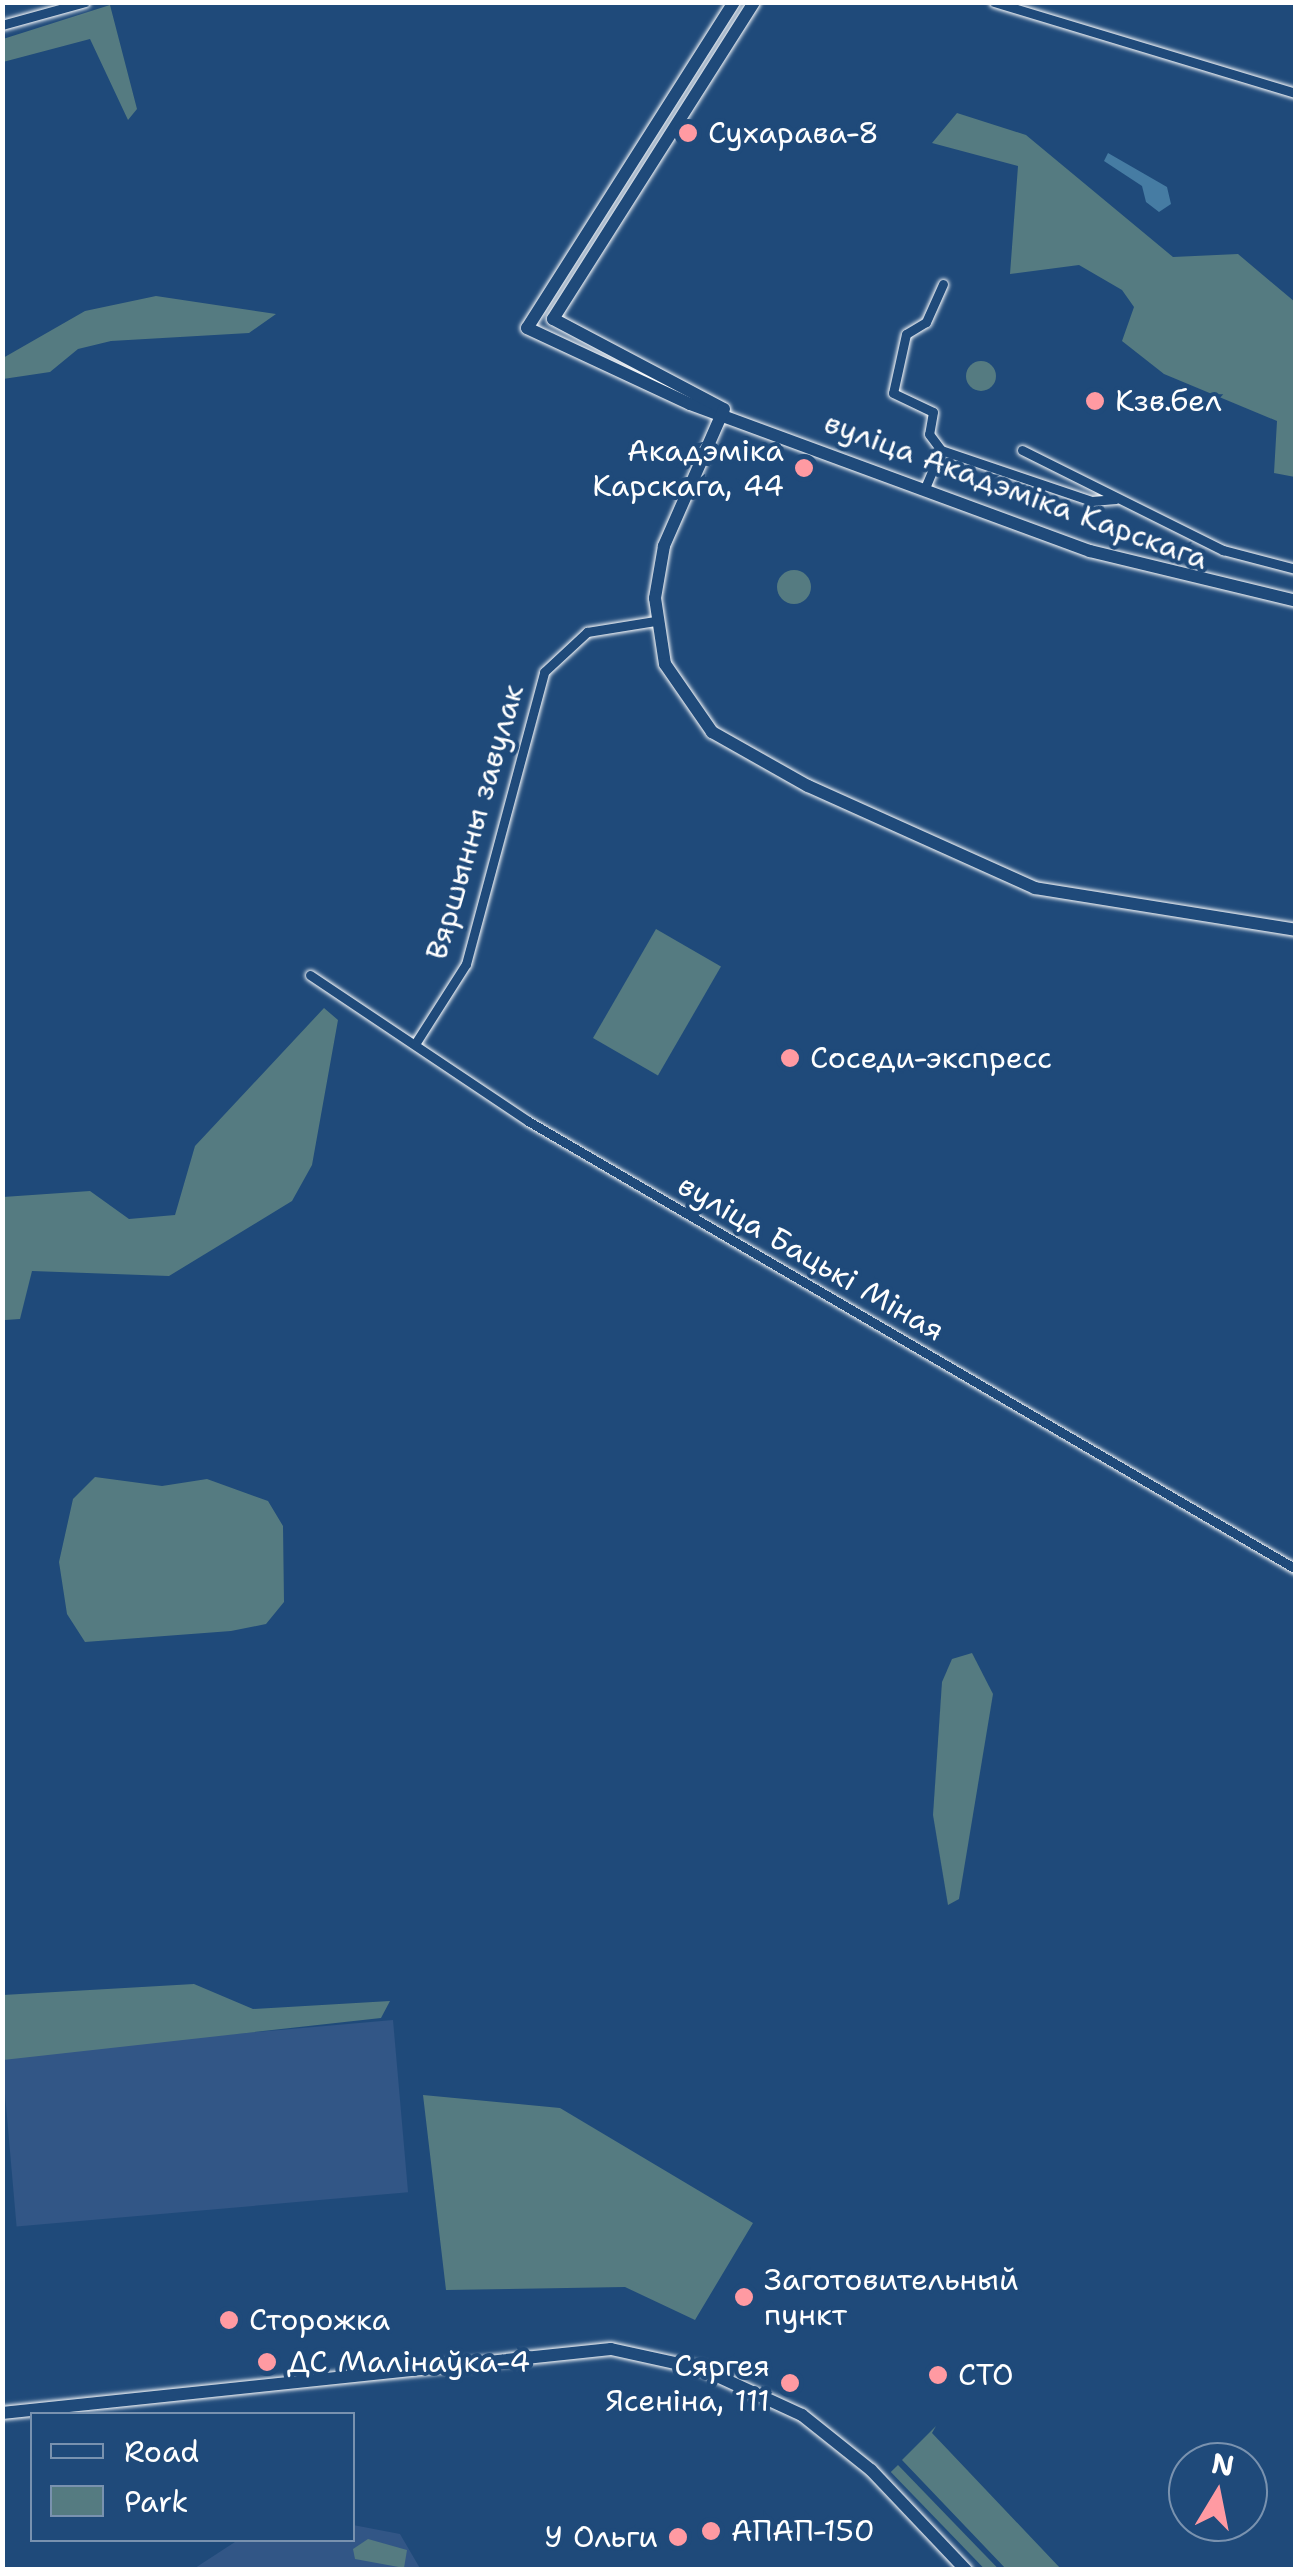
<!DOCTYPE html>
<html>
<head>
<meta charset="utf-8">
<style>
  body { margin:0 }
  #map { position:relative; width:1298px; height:2572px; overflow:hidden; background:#1f4a7a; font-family:"Shantell Sans",sans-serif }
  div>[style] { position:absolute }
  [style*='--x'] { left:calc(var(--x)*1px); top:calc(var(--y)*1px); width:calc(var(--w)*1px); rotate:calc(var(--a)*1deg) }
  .built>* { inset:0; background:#325686; transform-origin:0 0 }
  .green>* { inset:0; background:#557b81; transform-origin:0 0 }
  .round { border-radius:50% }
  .water>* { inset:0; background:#467ca3 }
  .roads { filter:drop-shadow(0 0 2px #fff) drop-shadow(0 0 2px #fff) }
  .minor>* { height:9px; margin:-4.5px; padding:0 4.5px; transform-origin:4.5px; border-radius:4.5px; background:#1f4a7a }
  .secondary>* { height:12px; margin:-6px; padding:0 6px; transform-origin:6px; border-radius:6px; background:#1f4a7a }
  .dots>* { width:28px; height:28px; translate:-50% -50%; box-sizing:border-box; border:5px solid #1f4a7a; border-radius:50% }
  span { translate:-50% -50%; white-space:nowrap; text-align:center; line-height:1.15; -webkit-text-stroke:8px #1f4a7a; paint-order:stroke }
  .poi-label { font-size:30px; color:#fff }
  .left { translate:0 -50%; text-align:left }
  .right { translate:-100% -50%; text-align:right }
  .street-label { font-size:30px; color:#fff }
  .frame { position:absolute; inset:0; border:5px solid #fff; pointer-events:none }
  .legend { position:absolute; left:30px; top:2412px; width:325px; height:130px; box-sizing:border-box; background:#1f4a7a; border:2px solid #7992af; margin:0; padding:12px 18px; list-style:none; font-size:30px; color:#fff }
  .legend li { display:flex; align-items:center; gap:20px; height:50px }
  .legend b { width:50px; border:2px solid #7992af }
  .north { position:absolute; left:1168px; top:2442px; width:100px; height:100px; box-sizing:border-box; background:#1f4a7a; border:2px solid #7992af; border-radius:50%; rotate:10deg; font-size:28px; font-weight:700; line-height:40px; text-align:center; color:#fff }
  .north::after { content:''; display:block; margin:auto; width:35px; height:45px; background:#ff9aa2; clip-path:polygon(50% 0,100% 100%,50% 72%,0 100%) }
</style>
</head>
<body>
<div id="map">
  <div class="built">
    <div style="left:393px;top:2020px;width:173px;height:393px;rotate:85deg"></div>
    <div style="clip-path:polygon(353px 2525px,400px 2534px,421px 2570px,192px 2570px,238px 2540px,352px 2540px)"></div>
  </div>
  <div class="green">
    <div style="clip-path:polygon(110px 5px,137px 109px,128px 120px,90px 39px,3px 62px,3px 39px)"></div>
    <div style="clip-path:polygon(957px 113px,1026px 135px,1173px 257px,1238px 254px,1295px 302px,1295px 477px,1274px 473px,1277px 421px,1164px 374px,1122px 341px,1134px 307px,1122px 290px,1079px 265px,1010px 274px,1018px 166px,932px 143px)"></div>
    <div style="clip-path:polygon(156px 296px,276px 314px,249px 333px,111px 341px,78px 349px,50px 372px,3px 379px,3px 358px,85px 311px)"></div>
    <div class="round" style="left:966px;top:361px;width:30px;height:30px"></div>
    <div class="round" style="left:777px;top:570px;width:34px;height:34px"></div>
    <div style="left:656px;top:929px;width:75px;height:126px;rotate:30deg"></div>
    <div style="clip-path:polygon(324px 1008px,338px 1020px,312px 1165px,292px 1201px,169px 1276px,32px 1271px,20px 1319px,5px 1320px,3px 1197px,90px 1191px,129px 1219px,175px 1215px,195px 1146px)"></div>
    <div style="clip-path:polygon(95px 1477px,162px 1486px,207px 1479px,268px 1501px,283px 1526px,284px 1602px,266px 1624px,231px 1631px,85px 1642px,67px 1614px,59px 1562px,73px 1499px)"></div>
    <div style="clip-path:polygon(972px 1653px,993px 1694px,959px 1899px,948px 1905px,933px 1815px,942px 1682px,952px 1659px)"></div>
    <div style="clip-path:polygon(194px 1984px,253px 2009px,390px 2001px,381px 2018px,3px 2060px,3px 1995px)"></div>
    <div style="clip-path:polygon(423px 2095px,560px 2108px,753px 2223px,695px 2320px,625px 2287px,446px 2290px)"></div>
    <div style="clip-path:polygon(936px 2426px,932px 2433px,1061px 2569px,1006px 2569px,902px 2460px)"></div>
    <div style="left:898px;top:2465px;width:144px;height:10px;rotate:46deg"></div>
    <div style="clip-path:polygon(368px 2539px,407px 2550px,404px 2568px,355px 2559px,353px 2549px)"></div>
  </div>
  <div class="water">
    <div style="clip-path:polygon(1108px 153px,1167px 187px,1171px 204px,1159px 212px,1146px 202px,1142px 186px,1104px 161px)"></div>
  </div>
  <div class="roads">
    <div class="minor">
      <div style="--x:994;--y:2;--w:315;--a:16.8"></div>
      <div style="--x:2;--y:25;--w:86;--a:-15.5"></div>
      <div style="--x:943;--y:284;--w:42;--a:114.1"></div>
      <div style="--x:926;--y:322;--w:23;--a:149"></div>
      <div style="--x:906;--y:334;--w:60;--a:102.4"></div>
      <div style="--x:893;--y:393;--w:44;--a:25.4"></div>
      <div style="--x:933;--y:412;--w:22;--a:100"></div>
      <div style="--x:929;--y:434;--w:20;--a:53"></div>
      <div style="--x:941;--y:450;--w:159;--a:18.7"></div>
      <div style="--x:1092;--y:501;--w:24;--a:-5"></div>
      <div style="--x:1022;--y:450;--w:225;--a:26.5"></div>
      <div style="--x:1223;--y:550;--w:75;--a:14.6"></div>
      <div style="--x:925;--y:488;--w:41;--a:-67.2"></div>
      <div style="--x:310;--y:975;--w:262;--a:33.8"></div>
      <div style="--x:528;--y:1121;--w:889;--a:30.26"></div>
      <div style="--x:415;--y:1044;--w:95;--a:-57.5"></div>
      <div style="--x:466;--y:964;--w:302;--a:-75"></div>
      <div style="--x:544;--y:672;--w:59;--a:-42.9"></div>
      <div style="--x:587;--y:632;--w:69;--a:-9.2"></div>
    </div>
    <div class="secondary">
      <div style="--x:734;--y:2;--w:386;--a:122.4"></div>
      <div style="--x:527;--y:328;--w:180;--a:25"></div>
      <div style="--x:690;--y:404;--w:426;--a:20.2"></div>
      <div style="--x:1090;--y:551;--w:212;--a:13.6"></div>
      <div style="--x:722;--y:408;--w:191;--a:-152.2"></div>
      <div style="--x:553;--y:319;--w:375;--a:-57.6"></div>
      <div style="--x:724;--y:409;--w:150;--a:113.7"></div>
      <div style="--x:664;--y:546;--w:53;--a:99.8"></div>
      <div style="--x:655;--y:598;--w:67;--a:81.4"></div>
      <div style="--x:665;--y:664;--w:83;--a:55.3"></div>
      <div style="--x:712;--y:732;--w:110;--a:29.4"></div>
      <div style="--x:808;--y:786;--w:249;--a:24.2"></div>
      <div style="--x:1035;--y:888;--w:264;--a:9.1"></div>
      <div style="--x:2;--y:2413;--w:612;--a:-6"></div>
      <div style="--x:611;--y:2349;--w:93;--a:12.4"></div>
      <div style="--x:702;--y:2369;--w:110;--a:24.7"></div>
      <div style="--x:802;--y:2415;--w:88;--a:38.6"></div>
      <div style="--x:871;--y:2470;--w:138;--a:46.5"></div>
    </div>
  </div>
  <div class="dots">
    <div style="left:688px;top:133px;background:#ff9aa2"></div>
    <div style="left:1095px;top:401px;background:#ff9aa2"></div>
    <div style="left:804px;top:468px;background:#ff9aa2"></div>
    <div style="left:790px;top:1058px;background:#ff9aa2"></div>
    <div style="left:744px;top:2297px;background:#ff9aa2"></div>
    <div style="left:229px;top:2320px;background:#ff9aa2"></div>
    <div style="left:267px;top:2362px;background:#ff9aa2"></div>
    <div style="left:938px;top:2375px;background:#ff9aa2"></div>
    <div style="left:790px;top:2383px;background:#ff9aa2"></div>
    <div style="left:711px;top:2531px;background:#ff9aa2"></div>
    <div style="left:678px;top:2537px;background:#ff9aa2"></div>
  </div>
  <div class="poi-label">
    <span class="left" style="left:708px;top:133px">Сухарава-8</span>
    <span class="left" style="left:1115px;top:401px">Кзв.бел</span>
    <span class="right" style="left:784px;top:468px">Акадэміка<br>Карскага, 44</span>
    <span class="left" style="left:810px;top:1058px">Соседи-экспресс</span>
    <span class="left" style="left:764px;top:2297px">Заготовительный<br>пункт</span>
    <span class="left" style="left:249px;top:2320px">Сторожка</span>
    <span class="left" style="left:287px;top:2362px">ДС Малінаўка-4</span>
    <span class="right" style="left:770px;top:2383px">Сяргея<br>Ясеніна, 111</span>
    <span class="left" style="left:958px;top:2375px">СТО</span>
    <span class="left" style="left:731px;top:2531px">АПАП-150</span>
    <span class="right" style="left:658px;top:2537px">У Ольги</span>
  </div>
  <div class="street-label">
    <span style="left:1016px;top:491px;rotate:20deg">вуліца Акадэміка Карскага</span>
    <span style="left:475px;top:822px;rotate:-74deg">Вяршынны завулак</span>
    <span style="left:811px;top:1258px;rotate:30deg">вуліца Бацькі Міная</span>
  </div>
  <div class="frame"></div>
  <ul class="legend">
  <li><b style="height:12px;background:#1f4a7a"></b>Road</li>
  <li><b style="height:28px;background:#557b81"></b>Park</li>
  </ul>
  <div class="north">N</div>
</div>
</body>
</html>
